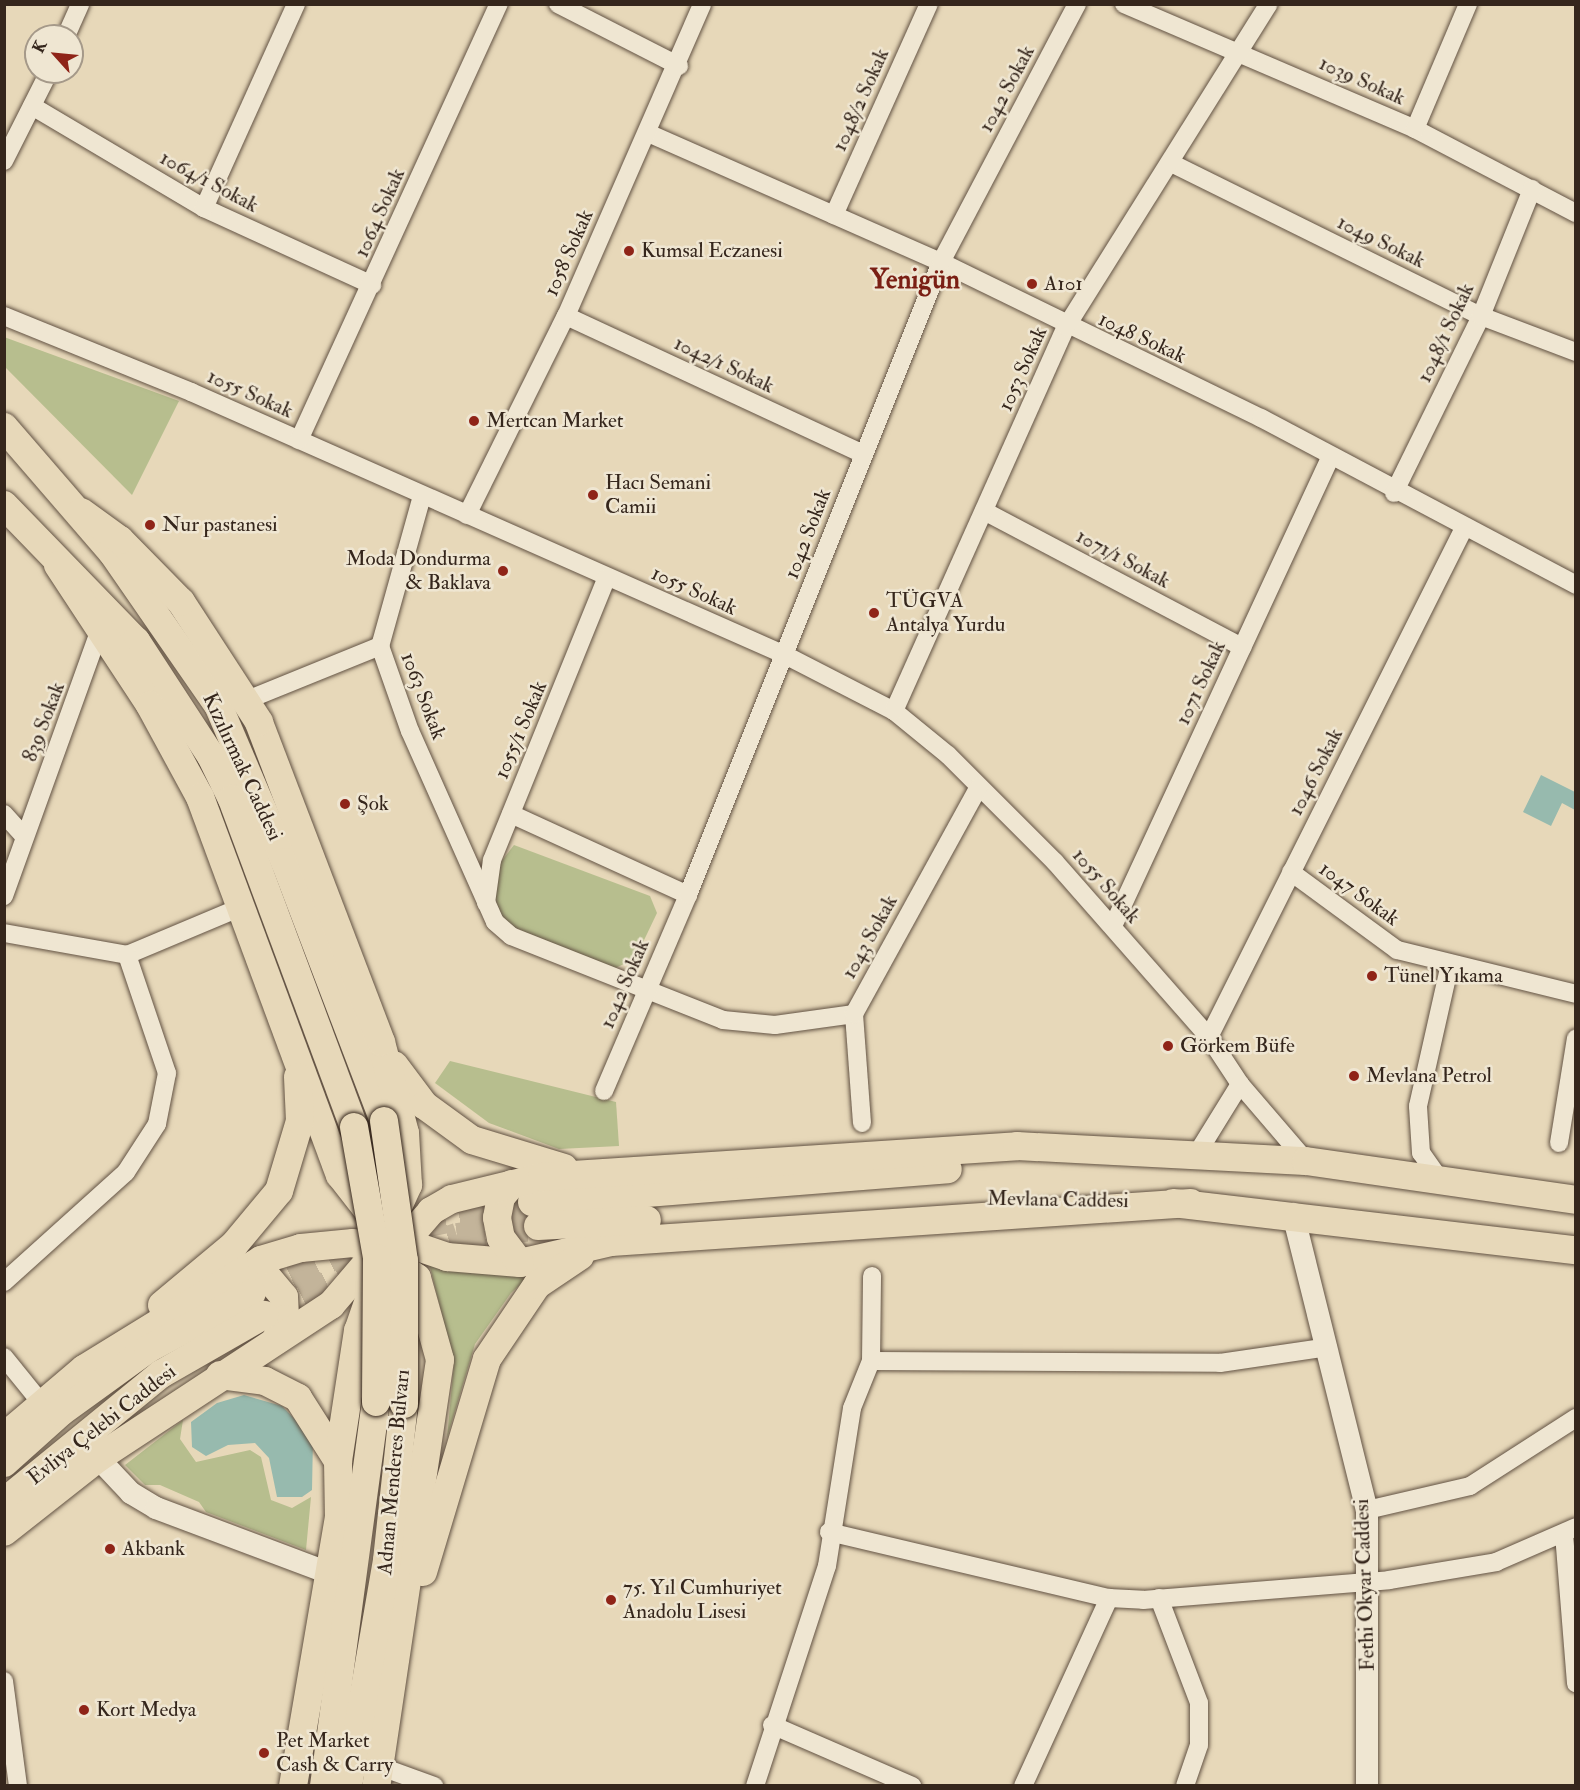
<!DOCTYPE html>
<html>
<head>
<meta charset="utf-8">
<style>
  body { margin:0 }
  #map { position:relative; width:1580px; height:1790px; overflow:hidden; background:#e7d8b9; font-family:"IM FELL Double Pica",serif }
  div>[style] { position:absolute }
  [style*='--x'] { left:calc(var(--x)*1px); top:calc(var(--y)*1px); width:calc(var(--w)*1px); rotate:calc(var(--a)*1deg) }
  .green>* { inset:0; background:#b7be8e }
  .water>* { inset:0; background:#97baae }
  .primary-tunnel>* { height:28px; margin-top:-14px; transform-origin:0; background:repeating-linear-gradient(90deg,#c3b49a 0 28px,transparent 0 42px) }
  .roads { filter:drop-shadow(0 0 2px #625243) drop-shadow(0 0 2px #625243) }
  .minor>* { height:18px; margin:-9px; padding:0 9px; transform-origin:9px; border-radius:9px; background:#efe6d2 }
  .tertiary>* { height:22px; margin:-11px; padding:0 11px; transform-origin:11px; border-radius:11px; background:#efe6d2 }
  .primary>* { height:28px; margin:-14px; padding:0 14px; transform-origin:14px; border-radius:14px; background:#e7d8b9 }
  .bridges { filter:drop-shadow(0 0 2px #35261c) drop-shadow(0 0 2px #35261c) }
  .primary-bridge>* { height:28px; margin:-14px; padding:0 14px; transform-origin:14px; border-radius:14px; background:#e7d8b9 }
  .dots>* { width:16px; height:16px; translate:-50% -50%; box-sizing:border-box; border:3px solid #efe6d2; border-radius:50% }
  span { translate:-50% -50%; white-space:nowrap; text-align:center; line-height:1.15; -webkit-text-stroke:5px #efe6d2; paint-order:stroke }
  .street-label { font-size:21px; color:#35261c }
  .poi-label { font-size:21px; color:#35261c }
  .left { translate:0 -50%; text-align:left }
  .right { translate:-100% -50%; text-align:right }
  .district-label { font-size:27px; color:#7a1f14; font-weight:700 }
  .frame { position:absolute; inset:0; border:6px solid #35261c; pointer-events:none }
  .north { position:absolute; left:24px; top:24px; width:60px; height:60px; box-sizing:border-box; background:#efe6d2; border:2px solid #a59989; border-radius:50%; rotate:297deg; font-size:16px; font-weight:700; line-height:24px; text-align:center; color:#35261c }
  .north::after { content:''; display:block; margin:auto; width:21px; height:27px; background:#8f2418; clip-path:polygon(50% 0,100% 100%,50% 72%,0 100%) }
</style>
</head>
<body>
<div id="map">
  <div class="green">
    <div style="clip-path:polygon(4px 337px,179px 401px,132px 495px,5px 367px)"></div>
    <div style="clip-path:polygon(514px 845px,650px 896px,657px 913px,635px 959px,613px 969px,511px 926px,497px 910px,495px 887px,501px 862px)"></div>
    <div style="clip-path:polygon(450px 1061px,616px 1102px,619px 1146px,559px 1149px,489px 1123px,435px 1083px)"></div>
    <div style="clip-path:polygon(428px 1259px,536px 1270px,511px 1293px,475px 1344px,447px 1438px,454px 1363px)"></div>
    <div style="clip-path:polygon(183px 1420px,180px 1439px,196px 1462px,250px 1450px,261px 1457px,271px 1500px,292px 1508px,311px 1497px,306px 1550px,206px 1512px,199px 1502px,160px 1485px,145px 1485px,125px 1465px)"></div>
  </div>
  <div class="water">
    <div style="clip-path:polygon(1541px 775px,1575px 792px,1575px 810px,1562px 803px,1551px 826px,1523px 812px)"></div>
    <div style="clip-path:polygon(244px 1395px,282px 1406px,313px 1438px,312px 1490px,302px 1497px,277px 1497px,269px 1458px,255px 1443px,228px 1445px,206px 1456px,192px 1447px,191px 1422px,217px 1403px)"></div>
  </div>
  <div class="primary-tunnel">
    <div style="--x:418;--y:1225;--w:116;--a:-11.4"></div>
    <div style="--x:409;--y:1253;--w:51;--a:-18.4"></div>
    <div style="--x:457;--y:1237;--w:82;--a:-7.7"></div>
    <div style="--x:252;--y:1293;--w:117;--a:-24.2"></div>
    <div style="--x:264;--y:1315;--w:112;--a:-25.4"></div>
  </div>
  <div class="roads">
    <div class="minor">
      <div style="--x:558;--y:4;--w:136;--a:27.1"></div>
      <div style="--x:1124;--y:4;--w:317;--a:23.2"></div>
      <div style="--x:1415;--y:129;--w:182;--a:27.6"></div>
      <div style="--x:66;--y:36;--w:35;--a:-66"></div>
      <div style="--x:32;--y:106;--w:200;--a:30.7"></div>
      <div style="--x:204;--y:208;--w:185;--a:24.6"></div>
      <div style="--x:1415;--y:129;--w:136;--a:-67"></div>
      <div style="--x:648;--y:133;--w:320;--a:23.8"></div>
      <div style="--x:941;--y:262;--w:356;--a:26"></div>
      <div style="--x:1261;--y:418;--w:357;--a:27.9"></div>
      <div style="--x:4;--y:161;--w:100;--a:-63.2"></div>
      <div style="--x:1171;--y:163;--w:346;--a:26.3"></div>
      <div style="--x:1481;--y:316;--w:102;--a:20.8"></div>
      <div style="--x:204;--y:208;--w:224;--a:-65.7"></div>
      <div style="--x:834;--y:215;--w:231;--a:-65.8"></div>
      <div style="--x:4;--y:316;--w:202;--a:22.1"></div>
      <div style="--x:191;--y:392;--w:650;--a:23.88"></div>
      <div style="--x:785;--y:655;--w:123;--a:27.2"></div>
      <div style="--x:894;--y:711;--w:70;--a:39.2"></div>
      <div style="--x:948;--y:755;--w:151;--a:45"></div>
      <div style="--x:1055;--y:862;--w:233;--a:48.7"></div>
      <div style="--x:1209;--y:1037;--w:56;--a:56.6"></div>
      <div style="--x:566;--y:316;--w:327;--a:24.9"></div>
      <div style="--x:299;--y:440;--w:480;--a:-65.4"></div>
      <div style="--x:1394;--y:493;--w:197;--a:-63.8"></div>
      <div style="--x:1481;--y:316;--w:137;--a:-68.1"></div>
      <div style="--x:422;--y:496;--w:156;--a:105.6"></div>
      <div style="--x:380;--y:646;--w:90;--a:70.6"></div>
      <div style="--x:410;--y:731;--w:209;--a:66"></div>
      <div style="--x:495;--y:922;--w:21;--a:41"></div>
      <div style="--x:511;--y:936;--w:228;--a:21.6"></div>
      <div style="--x:723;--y:1020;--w:52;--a:5.5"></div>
      <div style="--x:775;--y:1025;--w:80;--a:-7.9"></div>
      <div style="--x:984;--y:511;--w:292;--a:27.8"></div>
      <div style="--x:467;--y:515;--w:222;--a:-63.6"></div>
      <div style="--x:566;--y:316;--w:340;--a:-66.4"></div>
      <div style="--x:247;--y:700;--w:144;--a:-22.1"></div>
      <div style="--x:894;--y:711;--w:421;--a:-65.9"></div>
      <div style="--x:1066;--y:327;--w:381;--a:-57.9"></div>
      <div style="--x:4;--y:814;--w:30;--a:48"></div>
      <div style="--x:511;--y:814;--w:195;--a:24.6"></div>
      <div style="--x:1291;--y:872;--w:132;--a:36.3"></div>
      <div style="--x:1397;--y:950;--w:184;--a:13.8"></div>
      <div style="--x:4;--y:896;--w:281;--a:-70.2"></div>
      <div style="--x:486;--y:903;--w:43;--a:-82.1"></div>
      <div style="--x:492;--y:860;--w:305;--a:-67.9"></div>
      <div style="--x:1113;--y:926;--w:516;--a:-65.12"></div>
      <div style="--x:4;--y:933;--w:125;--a:10.1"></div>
      <div style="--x:127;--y:955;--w:124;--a:-22.8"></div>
      <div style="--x:1209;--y:1037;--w:569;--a:-63.39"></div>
      <div style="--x:604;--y:1091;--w:213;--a:-66.8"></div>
      <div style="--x:688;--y:895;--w:682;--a:-68.21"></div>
      <div style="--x:941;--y:262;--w:292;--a:-62.2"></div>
      <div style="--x:862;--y:1123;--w:109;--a:-94.2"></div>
      <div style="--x:854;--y:1014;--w:259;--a:-61.2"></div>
      <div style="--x:1559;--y:1143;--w:106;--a:-80.8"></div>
      <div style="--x:1198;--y:1152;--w:80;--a:-58.3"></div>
      <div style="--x:1240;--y:1084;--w:101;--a:49.4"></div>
      <div style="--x:1443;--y:1184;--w:38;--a:-125"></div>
      <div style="--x:1421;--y:1153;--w:47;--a:-93.7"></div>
      <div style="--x:1418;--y:1106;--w:146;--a:-77.3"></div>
      <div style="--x:4;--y:1282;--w:164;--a:-42"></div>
      <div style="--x:126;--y:1172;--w:57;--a:-57.1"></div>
      <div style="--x:157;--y:1124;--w:52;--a:-78.9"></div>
      <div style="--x:167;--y:1073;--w:125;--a:-108.7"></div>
      <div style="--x:4;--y:1357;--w:60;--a:51"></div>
      <div style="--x:871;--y:1361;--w:349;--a:0.3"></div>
      <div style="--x:1220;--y:1363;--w:109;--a:-8.4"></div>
      <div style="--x:1367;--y:1510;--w:106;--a:-13.1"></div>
      <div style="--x:1470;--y:1486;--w:126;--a:-32.7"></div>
      <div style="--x:829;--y:1532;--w:288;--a:13.3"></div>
      <div style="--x:1109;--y:1598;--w:34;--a:3"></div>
      <div style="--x:1143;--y:1600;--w:247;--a:-4.6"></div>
      <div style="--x:1389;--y:1580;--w:109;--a:-9.5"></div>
      <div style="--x:1496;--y:1562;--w:87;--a:-23.6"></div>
      <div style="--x:1564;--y:1534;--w:150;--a:85.4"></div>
      <div style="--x:1159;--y:1598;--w:112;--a:69.1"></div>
      <div style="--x:1199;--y:1703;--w:42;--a:90"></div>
      <div style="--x:1199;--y:1745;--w:43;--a:108.9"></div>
      <div style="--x:4;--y:1681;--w:106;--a:82.4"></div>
      <div style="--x:772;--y:1725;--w:153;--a:23.5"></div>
      <div style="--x:379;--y:1766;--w:59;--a:20"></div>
      <div style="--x:755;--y:1786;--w:231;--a:-71.9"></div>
      <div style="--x:827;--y:1566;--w:160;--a:-81"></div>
      <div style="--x:852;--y:1408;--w:51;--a:-68"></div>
      <div style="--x:871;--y:1361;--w:85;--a:-89.3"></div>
      <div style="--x:1023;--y:1786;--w:207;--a:-65.4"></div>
    </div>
    <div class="tertiary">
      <div style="--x:1293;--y:1214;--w:305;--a:76"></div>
      <div style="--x:1367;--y:1510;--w:276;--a:90"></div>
      <div style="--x:98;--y:1458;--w:48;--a:46.7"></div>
      <div style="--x:131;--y:1493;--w:29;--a:31"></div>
      <div style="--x:156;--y:1508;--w:185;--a:20.6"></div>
    </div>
    <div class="primary">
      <div style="--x:4;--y:427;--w:165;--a:49.2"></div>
      <div style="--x:112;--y:552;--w:186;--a:55.3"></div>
      <div style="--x:218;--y:705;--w:171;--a:66.9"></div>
      <div style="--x:285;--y:862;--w:277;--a:69.1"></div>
      <div style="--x:4;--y:505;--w:190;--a:45.9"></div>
      <div style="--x:136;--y:641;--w:137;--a:56.9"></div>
      <div style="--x:211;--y:756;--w:48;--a:64"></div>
      <div style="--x:232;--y:799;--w:350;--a:69.6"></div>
      <div style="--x:58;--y:565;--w:168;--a:56.7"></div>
      <div style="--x:150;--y:705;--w:105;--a:61.5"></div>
      <div style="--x:200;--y:797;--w:403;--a:69.7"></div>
      <div style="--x:340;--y:1175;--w:52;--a:52"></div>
      <div style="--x:372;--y:1216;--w:55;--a:34"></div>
      <div style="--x:418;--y:1247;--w:31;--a:19"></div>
      <div style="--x:447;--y:1257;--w:73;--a:4.7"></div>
      <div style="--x:520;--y:1263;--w:93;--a:-13"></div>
      <div style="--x:611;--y:1242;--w:581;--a:-3.85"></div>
      <div style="--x:394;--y:1065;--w:50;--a:53.1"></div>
      <div style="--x:424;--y:1105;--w:59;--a:36.1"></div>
      <div style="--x:472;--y:1140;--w:96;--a:16.9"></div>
      <div style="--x:512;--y:1184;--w:17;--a:130"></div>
      <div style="--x:501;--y:1197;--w:21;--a:101"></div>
      <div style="--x:497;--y:1218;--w:20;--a:79"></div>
      <div style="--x:501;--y:1238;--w:31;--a:53"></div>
      <div style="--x:532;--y:1202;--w:417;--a:-4.5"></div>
      <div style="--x:1173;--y:1203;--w:406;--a:6.7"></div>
      <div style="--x:538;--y:1226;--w:109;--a:-3.2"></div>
      <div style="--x:244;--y:1271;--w:20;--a:6"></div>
      <div style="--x:264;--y:1273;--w:31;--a:50"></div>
      <div style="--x:284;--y:1297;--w:22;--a:87"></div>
      <div style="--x:285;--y:1319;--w:24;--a:114"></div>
      <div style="--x:162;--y:1305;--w:94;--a:-39.8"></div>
      <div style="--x:234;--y:1245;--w:70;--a:-50.2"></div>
      <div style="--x:279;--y:1191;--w:73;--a:-73.3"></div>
      <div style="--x:300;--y:1121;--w:44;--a:-92.6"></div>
      <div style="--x:220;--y:1375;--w:45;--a:7.6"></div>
      <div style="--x:265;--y:1381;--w:37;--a:27"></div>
      <div style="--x:298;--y:1398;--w:75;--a:57.6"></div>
      <div style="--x:4;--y:1437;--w:105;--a:-40.4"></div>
      <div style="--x:84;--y:1369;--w:208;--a:-31.6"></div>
      <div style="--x:261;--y:1260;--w:42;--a:-16.7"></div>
      <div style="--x:301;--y:1248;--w:52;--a:-5.5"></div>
      <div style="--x:353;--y:1243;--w:26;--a:16"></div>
      <div style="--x:378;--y:1250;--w:48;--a:35.7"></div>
      <div style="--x:417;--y:1278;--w:85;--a:74.3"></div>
      <div style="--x:440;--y:1360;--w:431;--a:98.5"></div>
      <div style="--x:4;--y:1463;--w:76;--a:-41.8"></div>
      <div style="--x:61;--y:1412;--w:107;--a:-35.9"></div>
      <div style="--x:148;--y:1349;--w:118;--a:-28.3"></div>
      <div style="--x:4;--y:1502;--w:203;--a:-39.2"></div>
      <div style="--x:161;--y:1374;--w:119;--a:-29.8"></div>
      <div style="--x:4;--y:1532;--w:120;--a:-38.2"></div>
      <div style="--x:98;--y:1458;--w:279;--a:-33.3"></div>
      <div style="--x:331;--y:1305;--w:72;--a:-49.5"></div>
      <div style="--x:378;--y:1250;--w:72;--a:-65.2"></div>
      <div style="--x:408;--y:1185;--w:52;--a:-93.3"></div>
      <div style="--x:405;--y:1133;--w:94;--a:-104.8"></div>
      <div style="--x:381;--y:1042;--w:342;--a:-110.9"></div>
      <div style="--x:259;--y:722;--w:143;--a:-123"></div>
      <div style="--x:181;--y:602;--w:87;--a:-134.5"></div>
      <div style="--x:120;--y:540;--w:48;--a:-144.3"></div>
      <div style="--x:423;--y:1572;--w:222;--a:-73.3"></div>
      <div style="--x:487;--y:1359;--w:89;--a:-56"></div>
      <div style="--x:537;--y:1285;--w:52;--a:-34"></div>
      <div style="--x:293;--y:1786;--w:272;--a:-80.3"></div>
      <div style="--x:339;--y:1518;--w:57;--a:-91"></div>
      <div style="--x:338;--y:1461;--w:132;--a:-81.3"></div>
      <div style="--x:358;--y:1331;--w:46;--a:-70.8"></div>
      <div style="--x:373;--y:1288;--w:60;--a:-55.2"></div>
      <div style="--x:407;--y:1239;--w:37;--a:-49"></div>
      <div style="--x:431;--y:1211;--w:24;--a:-30"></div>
      <div style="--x:452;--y:1199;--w:93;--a:-13.7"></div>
      <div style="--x:542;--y:1177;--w:476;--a:-3.7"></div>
      <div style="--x:1017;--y:1146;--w:289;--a:3"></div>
      <div style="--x:1306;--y:1161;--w:273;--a:8.2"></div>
      <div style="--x:324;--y:1786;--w:388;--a:-82.3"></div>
      <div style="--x:348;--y:1786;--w:229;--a:-80.2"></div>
      <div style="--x:387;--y:1560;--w:157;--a:-83.8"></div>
    </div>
  </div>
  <div class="bridges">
    <div class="primary-bridge">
      <div style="--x:384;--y:1121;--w:141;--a:81.9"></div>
      <div style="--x:404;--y:1261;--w:143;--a:90"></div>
      <div style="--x:354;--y:1127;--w:133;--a:80"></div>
      <div style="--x:377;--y:1258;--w:144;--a:90.4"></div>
    </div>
  </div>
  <div class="dots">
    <div style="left:629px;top:251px;background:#8f2418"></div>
    <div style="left:1032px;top:284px;background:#8f2418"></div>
    <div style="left:474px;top:421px;background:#8f2418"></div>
    <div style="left:593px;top:495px;background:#8f2418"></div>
    <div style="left:150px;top:525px;background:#8f2418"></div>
    <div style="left:503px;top:571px;background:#8f2418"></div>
    <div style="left:874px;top:613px;background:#8f2418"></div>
    <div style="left:345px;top:804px;background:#8f2418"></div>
    <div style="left:1372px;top:976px;background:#8f2418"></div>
    <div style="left:1168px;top:1046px;background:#8f2418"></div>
    <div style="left:1354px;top:1076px;background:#8f2418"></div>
    <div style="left:110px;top:1549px;background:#8f2418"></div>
    <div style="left:611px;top:1600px;background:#8f2418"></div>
    <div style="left:84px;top:1710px;background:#8f2418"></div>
    <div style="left:264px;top:1753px;background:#8f2418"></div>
  </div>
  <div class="street-label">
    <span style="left:1362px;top:81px;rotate:24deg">1039 Sokak</span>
    <span style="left:1007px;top:89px;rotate:-62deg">1042 Sokak</span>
    <span style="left:861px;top:100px;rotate:-66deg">1048/2 Sokak</span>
    <span style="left:209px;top:182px;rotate:28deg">1064/1 Sokak</span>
    <span style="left:380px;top:213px;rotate:-66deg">1064 Sokak</span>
    <span style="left:1381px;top:242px;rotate:26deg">1049 Sokak</span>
    <span style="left:569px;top:253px;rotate:-66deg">1058 Sokak</span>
    <span style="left:1446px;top:333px;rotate:-65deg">1048/1 Sokak</span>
    <span style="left:1142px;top:338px;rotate:25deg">1048 Sokak</span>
    <span style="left:724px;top:365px;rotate:25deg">1042/1 Sokak</span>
    <span style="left:1023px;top:369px;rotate:-66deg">1053 Sokak</span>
    <span style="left:250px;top:394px;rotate:24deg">1055 Sokak</span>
    <span style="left:808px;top:534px;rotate:-69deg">1042 Sokak</span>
    <span style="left:1123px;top:559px;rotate:28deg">1071/1 Sokak</span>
    <span style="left:694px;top:591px;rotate:24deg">1055 Sokak</span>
    <span style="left:1201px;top:683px;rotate:-65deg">1071 Sokak</span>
    <span style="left:423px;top:696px;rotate:69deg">1063 Sokak</span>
    <span style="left:44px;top:722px;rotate:-69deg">839 Sokak</span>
    <span style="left:521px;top:730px;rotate:-67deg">1055/1 Sokak</span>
    <span style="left:242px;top:767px;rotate:65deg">Kızılırmak Caddesi</span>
    <span style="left:1316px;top:772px;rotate:-63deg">1046 Sokak</span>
    <span style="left:1106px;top:886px;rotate:49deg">1055 Sokak</span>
    <span style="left:1359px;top:894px;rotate:36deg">1047 Sokak</span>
    <span style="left:870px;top:937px;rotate:-61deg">1043 Sokak</span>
    <span style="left:625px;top:984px;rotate:-67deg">1042 Sokak</span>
    <span style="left:1058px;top:1200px;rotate:1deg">Mevlana Caddesi</span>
    <span style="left:102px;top:1425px;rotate:-38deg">Evliya Çelebi Caddesi</span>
    <span style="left:394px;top:1472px;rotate:-85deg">Adnan Menderes Bulvarı</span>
    <span style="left:1365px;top:1585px;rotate:-92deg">Fethi Okyar Caddesi</span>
  </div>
  <div class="poi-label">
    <span class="left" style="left:641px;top:251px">Kumsal Eczanesi</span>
    <span class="left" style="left:1044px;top:284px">A101</span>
    <span class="left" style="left:486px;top:421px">Mertcan Market</span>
    <span class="left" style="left:605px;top:495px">Hacı Semani<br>Camii</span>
    <span class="left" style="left:162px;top:525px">Nur pastanesi</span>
    <span class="right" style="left:491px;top:571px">Moda Dondurma<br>&amp; Baklava</span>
    <span class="left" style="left:886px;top:613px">TÜGVA<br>Antalya Yurdu</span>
    <span class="left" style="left:357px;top:804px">Şok</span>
    <span class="left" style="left:1384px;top:976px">Tünel Yıkama</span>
    <span class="left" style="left:1180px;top:1046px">Görkem Büfe</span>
    <span class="left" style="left:1366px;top:1076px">Mevlana Petrol</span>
    <span class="left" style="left:122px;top:1549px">Akbank</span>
    <span class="left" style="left:623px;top:1600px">75. Yıl Cumhuriyet<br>Anadolu Lisesi</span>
    <span class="left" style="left:96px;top:1710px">Kort Medya</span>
    <span class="left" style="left:276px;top:1753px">Pet Market<br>Cash &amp; Carry</span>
  </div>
  <div class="district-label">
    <span style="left:915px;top:280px">Yenigün</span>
  </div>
  <div class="frame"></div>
  <div class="north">K</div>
</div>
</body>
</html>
